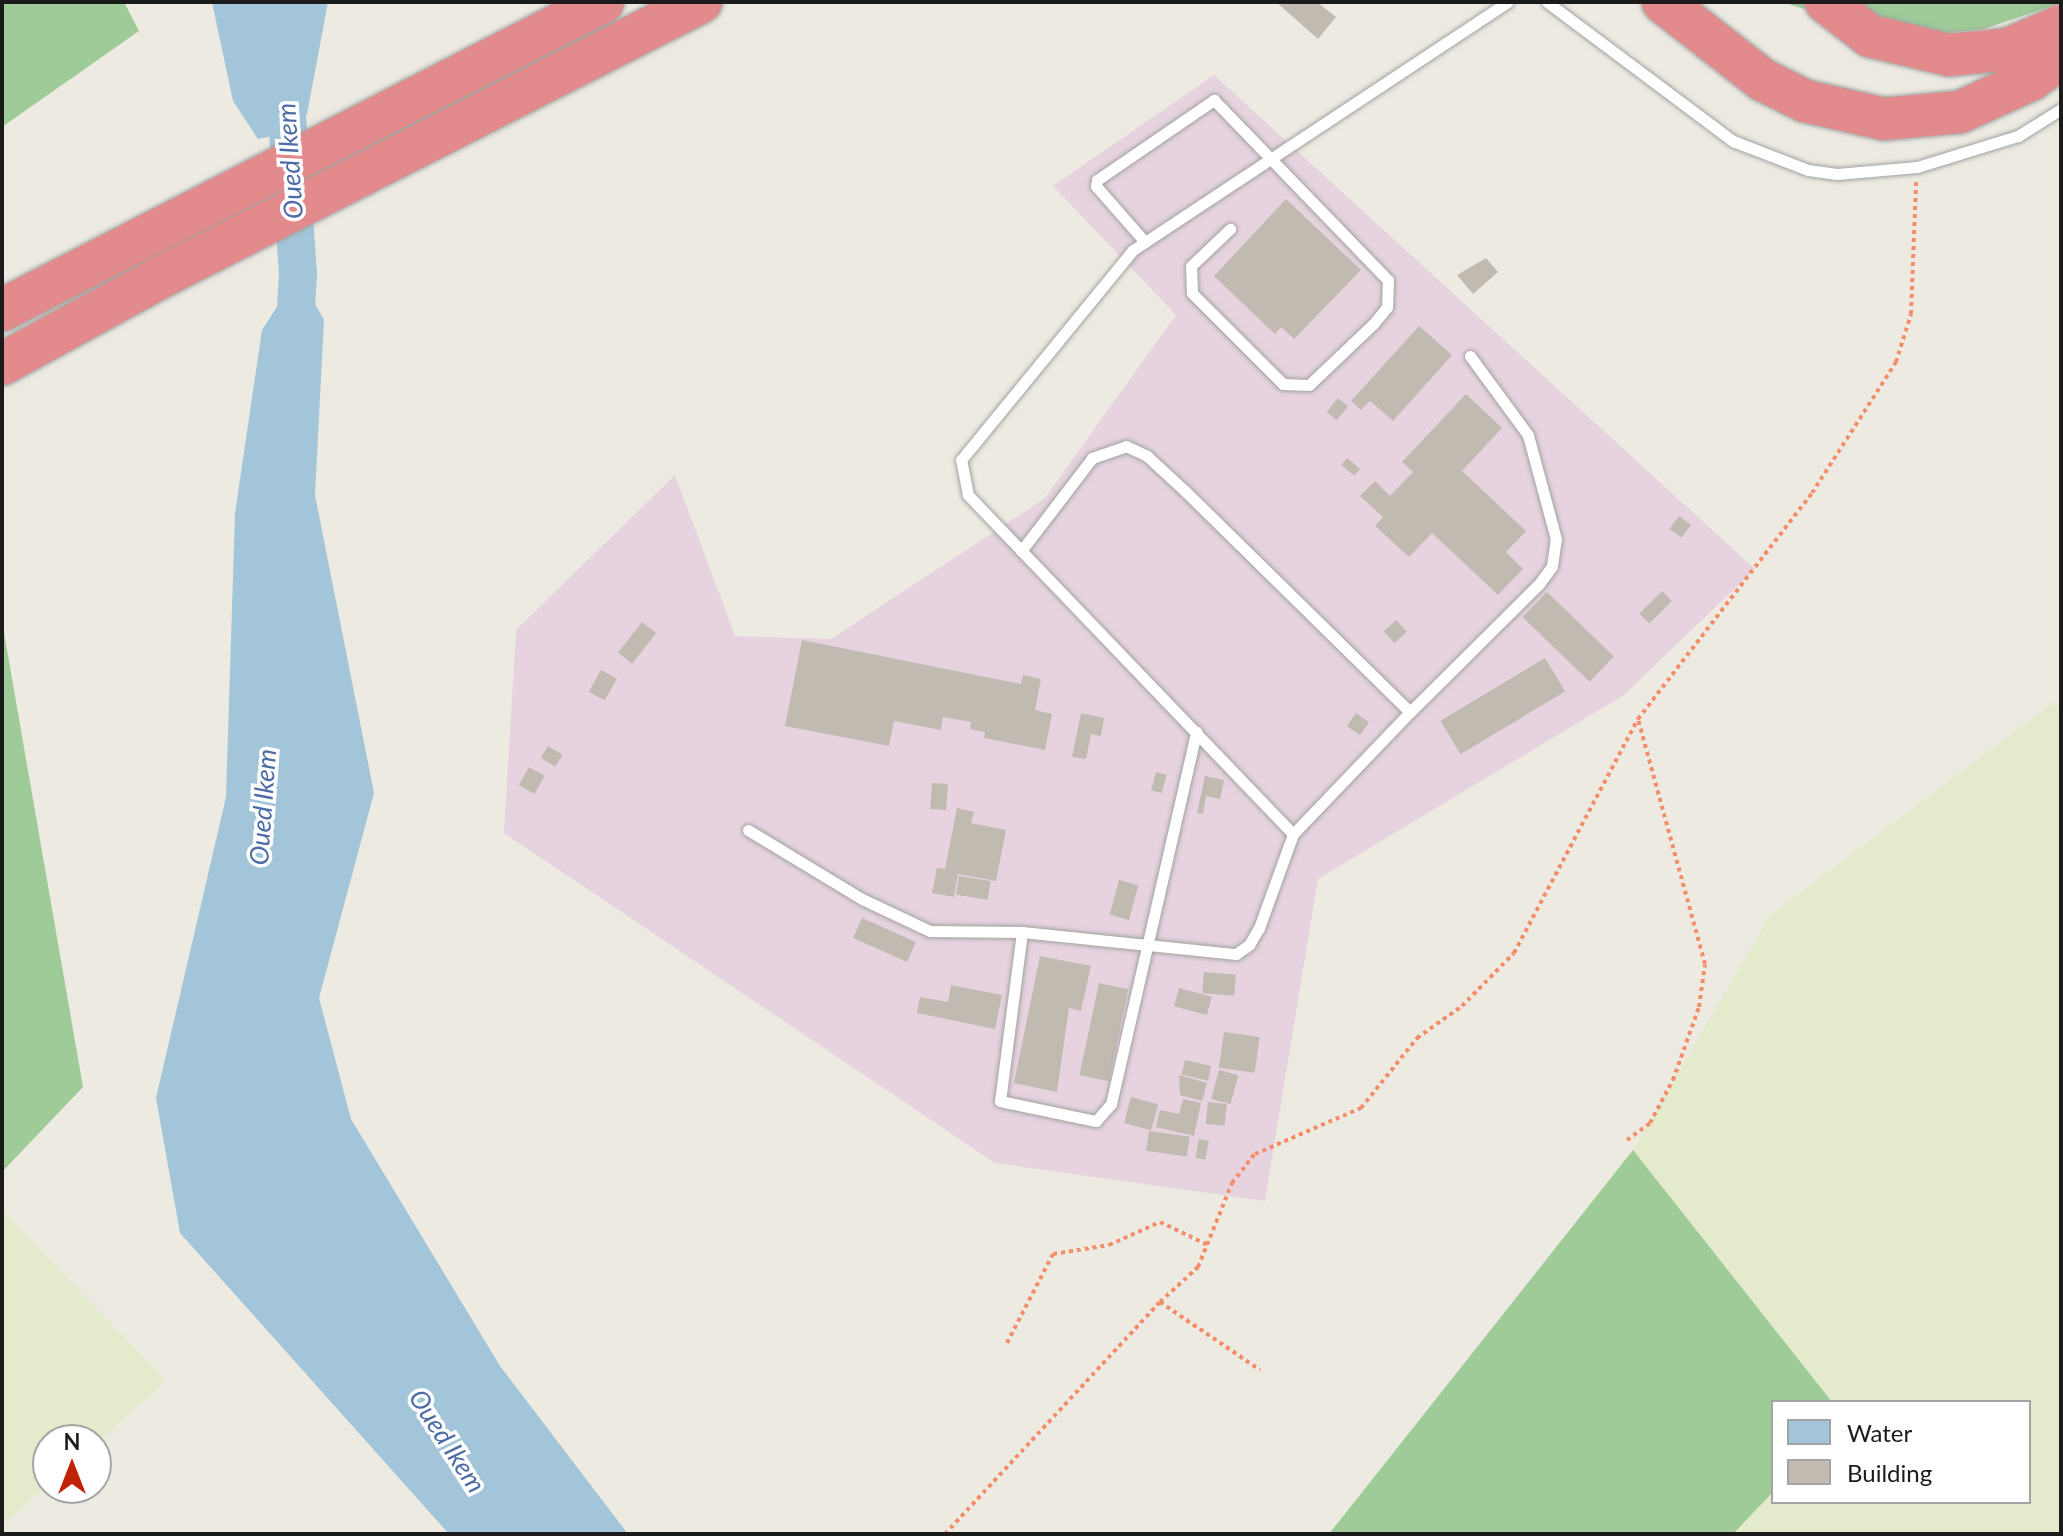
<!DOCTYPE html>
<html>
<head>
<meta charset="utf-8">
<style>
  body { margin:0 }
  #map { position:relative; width:2063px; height:1536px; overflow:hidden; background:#edebe1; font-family:Lato,sans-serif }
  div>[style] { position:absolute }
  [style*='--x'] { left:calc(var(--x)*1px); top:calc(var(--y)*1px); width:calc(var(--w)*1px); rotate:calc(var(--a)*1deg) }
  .industrial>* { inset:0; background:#e6d3df }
  .farmland>* { inset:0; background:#e4ebcc }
  .forest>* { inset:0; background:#9ecb97 }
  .water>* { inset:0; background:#a2c5d9 }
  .river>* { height:38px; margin:-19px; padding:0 19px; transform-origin:19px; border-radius:19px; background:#a2c5d9 }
  .building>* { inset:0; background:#c1bab1; transform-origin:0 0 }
  .path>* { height:4px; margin-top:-2px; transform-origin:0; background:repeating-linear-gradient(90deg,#f58d6a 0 4px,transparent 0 8px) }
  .roads { filter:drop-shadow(0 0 2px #a2a2a2) drop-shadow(0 0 2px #a2a2a2) }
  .service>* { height:11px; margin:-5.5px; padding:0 5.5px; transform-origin:5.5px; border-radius:5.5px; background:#fff }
  .motorway>* { height:42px; margin:-21px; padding:0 21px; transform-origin:21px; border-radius:21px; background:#e38a8d }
  span { translate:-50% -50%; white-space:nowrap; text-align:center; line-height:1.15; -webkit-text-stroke:7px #fff; paint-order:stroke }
  .water-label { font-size:26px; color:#4c6ba7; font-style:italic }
  .frame { position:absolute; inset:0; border:4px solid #1b1b1b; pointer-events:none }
  .legend { position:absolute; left:1771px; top:1400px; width:260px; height:104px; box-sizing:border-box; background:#fff; border:2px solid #a4a4a4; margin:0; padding:10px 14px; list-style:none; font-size:24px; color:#1b1b1b }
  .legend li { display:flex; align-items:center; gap:16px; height:40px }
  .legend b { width:40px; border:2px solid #a4a4a4 }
  .north { position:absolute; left:32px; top:1424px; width:80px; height:80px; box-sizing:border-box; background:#fff; border:2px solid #a4a4a4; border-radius:50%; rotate:0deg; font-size:22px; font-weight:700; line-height:32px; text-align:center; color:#1b1b1b }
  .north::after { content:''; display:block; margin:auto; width:28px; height:36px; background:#c02307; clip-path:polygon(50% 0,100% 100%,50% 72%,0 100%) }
</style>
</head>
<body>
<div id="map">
  <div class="industrial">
    <div style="clip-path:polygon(1214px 75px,1755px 569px,1624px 695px,1318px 879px,1265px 1201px,995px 1163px,504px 833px,516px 630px,675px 475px,735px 636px,831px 639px,1044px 499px,1176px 315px,1053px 186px)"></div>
  </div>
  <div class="farmland">
    <div style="clip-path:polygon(2054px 702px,2061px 712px,2061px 1534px,1733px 1534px,1773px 1492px,1773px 1502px,2029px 1502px,2029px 1402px,1832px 1402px,1633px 1150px,1770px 916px)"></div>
    <div style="clip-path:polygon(2px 1210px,166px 1381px,96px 1443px,48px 1440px,48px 1485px,2px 1525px)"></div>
  </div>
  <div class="forest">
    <div style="clip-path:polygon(2px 2px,124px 2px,139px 31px,2px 127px)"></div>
    <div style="clip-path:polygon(1782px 2px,2061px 2px,2061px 3px,1984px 29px,1896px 38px)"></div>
    <div style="clip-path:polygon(2px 621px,83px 1087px,2px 1172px)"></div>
    <div style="clip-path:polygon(1633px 1150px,1832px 1402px,1773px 1402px,1773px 1492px,1733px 1534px,1329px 1534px)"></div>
  </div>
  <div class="water">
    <div style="clip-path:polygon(212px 2px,328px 2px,307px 114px,288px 133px,258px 139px,233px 101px)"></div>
    <div style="clip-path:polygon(298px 274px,324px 320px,315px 495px,374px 793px,319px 998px,351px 1119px,500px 1366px,628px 1534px,449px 1534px,180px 1233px,156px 1098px,226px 797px,235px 513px,262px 330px)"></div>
  </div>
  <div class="river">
    <div style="--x:279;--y:2;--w:273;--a:86"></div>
    <div style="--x:298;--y:274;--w:50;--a:93.4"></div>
  </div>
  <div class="building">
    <div style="clip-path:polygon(1276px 2px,1317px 2px,1336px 17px,1318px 39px)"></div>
    <div style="clip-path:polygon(1286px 199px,1361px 270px,1294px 339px,1281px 327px,1275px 334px,1214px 276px)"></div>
    <div style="clip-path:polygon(1486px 258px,1498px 272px,1473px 294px,1457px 275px)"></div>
    <div style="clip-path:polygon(1419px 326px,1452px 355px,1393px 421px,1370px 401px,1361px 410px,1351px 401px)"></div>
    <div style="clip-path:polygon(1466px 394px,1502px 428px,1462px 471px,1526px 531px,1506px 552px,1523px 569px,1498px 595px,1432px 533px,1409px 557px,1375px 526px,1383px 517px,1360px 496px,1375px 481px,1390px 496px,1413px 472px,1402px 462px)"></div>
    <div style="left:1338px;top:398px;width:13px;height:18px;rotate:39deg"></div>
    <div style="left:1347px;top:458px;width:17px;height:9px;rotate:40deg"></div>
    <div style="left:1679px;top:516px;width:15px;height:16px;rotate:37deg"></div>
    <div style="left:1662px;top:591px;width:14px;height:32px;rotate:45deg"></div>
    <div style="left:1547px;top:592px;width:93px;height:35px;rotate:44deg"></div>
    <div style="left:1396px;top:620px;width:16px;height:17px;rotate:47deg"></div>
    <div style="left:642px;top:622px;width:18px;height:39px;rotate:38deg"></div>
    <div style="clip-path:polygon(802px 640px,1021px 684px,1023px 675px,1041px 679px,1035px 710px,1052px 714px,1045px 750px,984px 738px,985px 732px,970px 729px,971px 722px,943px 717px,941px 730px,894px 721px,889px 746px,785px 726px)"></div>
    <div style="left:1545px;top:658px;width:39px;height:122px;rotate:59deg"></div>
    <div style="left:601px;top:670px;width:18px;height:25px;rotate:29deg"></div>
    <div style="clip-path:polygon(1081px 713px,1104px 718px,1101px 736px,1091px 734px,1086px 759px,1072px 757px)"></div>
    <div style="left:1356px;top:713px;width:16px;height:16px;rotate:35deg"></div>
    <div style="left:548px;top:746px;width:17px;height:14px;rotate:31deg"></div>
    <div style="left:529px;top:767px;width:18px;height:21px;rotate:29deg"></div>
    <div style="left:1156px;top:772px;width:11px;height:19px;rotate:15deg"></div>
    <div style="clip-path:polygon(1205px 776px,1224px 780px,1220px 799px,1206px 796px,1203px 814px,1197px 813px)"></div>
    <div style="left:932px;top:783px;width:16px;height:26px;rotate:4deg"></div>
    <div style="clip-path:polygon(957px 808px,974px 812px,971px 823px,1006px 830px,996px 881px,958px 874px,954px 897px,932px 893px,937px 868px,945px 869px)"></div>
    <div style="left:959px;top:876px;width:32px;height:19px;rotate:9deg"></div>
    <div style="left:1119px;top:880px;width:20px;height:36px;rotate:15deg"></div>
    <div style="left:862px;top:918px;width:59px;height:22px;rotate:24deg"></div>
    <div style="clip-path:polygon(1040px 956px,1091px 966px,1081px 1011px,1069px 1008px,1057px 1092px,1014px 1083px)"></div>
    <div style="left:1204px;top:972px;width:32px;height:21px;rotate:5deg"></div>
    <div style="left:1099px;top:983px;width:30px;height:94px;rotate:12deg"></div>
    <div style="clip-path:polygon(951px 985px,1002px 995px,995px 1029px,917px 1013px,920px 997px,948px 1002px)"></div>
    <div style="left:1179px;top:988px;width:34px;height:19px;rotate:15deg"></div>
    <div style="left:1224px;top:1032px;width:36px;height:36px;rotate:8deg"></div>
    <div style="left:1185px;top:1060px;width:27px;height:15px;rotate:13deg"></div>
    <div style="left:1219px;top:1070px;width:20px;height:30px;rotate:15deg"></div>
    <div style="clip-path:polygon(1179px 1075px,1207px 1083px,1202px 1101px,1180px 1095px)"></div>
    <div style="left:1131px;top:1097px;width:28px;height:27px;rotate:15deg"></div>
    <div style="clip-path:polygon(1183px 1099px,1201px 1103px,1194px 1136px,1156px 1127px,1160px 1110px,1179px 1114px)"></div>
    <div style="left:1208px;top:1102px;width:19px;height:22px;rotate:6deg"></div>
    <div style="left:1149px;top:1131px;width:41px;height:20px;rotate:8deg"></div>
    <div style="left:1199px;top:1139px;width:10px;height:19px;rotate:11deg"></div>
  </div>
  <div class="path">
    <div style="--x:1627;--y:1140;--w:29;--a:-36"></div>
    <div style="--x:1650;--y:1123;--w:49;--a:-61.9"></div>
    <div style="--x:1673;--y:1080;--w:77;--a:-70.4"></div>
    <div style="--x:1699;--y:1007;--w:43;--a:-82.1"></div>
    <div style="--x:1705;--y:964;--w:254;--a:-105.3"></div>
    <div style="--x:1160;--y:1302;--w:121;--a:34.2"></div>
    <div style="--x:1007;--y:1343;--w:100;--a:-62.7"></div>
    <div style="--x:1053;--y:1254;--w:57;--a:-9.1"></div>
    <div style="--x:1109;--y:1245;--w:56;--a:-24.3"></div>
    <div style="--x:1160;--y:1222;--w:53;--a:25.6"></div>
    <div style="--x:885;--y:1534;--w:30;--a:0"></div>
    <div style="--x:945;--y:1534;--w:316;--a:-47.2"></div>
    <div style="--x:1160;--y:1302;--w:52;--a:-42.6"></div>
    <div style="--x:1198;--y:1267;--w:91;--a:-68"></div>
    <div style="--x:1232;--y:1183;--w:37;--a:-52"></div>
    <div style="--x:1255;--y:1154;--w:116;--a:-23.5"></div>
    <div style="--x:1361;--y:1108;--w:90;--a:-51.3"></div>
    <div style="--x:1417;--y:1038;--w:55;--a:-35.4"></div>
    <div style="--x:1462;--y:1006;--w:74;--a:-45.5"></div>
    <div style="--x:1514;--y:953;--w:265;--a:-62.1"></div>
    <div style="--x:1638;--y:719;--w:285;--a:-52.4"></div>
    <div style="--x:1812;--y:493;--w:156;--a:-57.3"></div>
    <div style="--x:1896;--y:362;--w:50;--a:-72.6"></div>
    <div style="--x:1911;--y:314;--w:132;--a:-87.8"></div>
  </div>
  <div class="roads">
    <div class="service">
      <div style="--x:1547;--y:2;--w:232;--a:36.8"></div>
      <div style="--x:1733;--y:141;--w:80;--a:21.1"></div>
      <div style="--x:1808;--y:170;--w:29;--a:8"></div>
      <div style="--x:1837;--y:174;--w:80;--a:-5"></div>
      <div style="--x:1917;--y:167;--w:106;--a:-17.1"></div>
      <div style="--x:2018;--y:136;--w:51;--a:-32.1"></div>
      <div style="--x:1145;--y:242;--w:74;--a:-131.2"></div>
      <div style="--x:1096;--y:186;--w:6;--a:-81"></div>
      <div style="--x:1097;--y:180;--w:142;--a:-34.4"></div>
      <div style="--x:1214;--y:100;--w:250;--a:46"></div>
      <div style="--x:1388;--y:280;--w:27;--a:92"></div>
      <div style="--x:1387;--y:307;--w:22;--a:129"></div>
      <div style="--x:1373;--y:324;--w:88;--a:136.4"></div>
      <div style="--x:1309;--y:385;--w:26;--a:-178"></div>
      <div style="--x:1283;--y:384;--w:129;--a:-135"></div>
      <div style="--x:1192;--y:293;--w:27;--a:-92"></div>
      <div style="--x:1191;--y:266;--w:54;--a:-43.5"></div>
      <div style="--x:1021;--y:551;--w:117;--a:-52.6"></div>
      <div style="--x:1092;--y:458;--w:36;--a:-19"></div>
      <div style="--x:1126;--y:446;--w:23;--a:25"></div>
      <div style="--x:1147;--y:456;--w:52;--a:42.6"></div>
      <div style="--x:1185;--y:491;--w:315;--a:44.5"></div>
      <div style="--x:1410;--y:712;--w:182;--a:-44.8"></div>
      <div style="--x:1539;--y:584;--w:22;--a:-54"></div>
      <div style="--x:1552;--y:566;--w:27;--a:-82"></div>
      <div style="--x:1556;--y:539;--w:108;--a:-105.1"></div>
      <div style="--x:1528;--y:435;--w:98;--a:-126.3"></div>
      <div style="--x:748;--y:830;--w:133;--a:31.2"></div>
      <div style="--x:862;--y:899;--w:75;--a:25.2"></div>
      <div style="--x:930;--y:931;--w:92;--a:0.6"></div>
      <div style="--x:1022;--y:932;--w:215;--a:5.9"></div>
      <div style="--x:1236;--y:954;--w:16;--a:-35"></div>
      <div style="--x:1249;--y:945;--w:20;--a:-60"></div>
      <div style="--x:1259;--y:928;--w:100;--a:-70.1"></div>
      <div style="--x:1293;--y:834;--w:169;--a:-46.2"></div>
      <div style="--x:1293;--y:834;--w:470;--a:-133.8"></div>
      <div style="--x:968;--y:495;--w:36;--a:-101"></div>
      <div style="--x:961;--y:460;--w:271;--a:-50.7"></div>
      <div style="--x:1133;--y:250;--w:449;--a:-33.5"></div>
      <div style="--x:1022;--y:932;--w:170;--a:97.4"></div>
      <div style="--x:1000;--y:1101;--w:98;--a:11.8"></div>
      <div style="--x:1096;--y:1121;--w:23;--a:-49"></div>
      <div style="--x:1111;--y:1104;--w:382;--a:-77.1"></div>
    </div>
    <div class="motorway">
      <div style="--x:1663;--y:2;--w:127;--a:38"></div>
      <div style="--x:1763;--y:80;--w:47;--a:26.6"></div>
      <div style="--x:1805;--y:101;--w:81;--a:12.8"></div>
      <div style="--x:1884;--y:119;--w:76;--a:-5.3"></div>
      <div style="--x:1960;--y:112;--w:79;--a:-24.6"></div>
      <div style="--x:2032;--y:79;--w:36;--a:-36"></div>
      <div style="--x:1826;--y:2;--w:56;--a:37.7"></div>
      <div style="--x:1870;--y:36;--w:81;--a:13.5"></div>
      <div style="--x:1949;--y:55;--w:60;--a:-5.7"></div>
      <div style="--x:2009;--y:49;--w:57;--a:-23.9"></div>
      <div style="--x:2;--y:310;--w:675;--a:-27.13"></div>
      <div style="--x:2;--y:364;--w:181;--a:-28.7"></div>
      <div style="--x:161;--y:277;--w:606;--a:-26.99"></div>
    </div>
  </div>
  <div class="water-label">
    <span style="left:290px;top:161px;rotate:-94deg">Oued Ikem</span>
    <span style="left:263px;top:807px;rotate:-86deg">Oued Ikem</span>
    <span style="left:447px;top:1441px;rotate:57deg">Oued Ikem</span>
  </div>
  <div class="frame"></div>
  <ul class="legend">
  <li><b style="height:22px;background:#a2c5d9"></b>Water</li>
  <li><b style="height:22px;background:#c1bab1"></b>Building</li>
  </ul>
  <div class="north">N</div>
</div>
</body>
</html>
